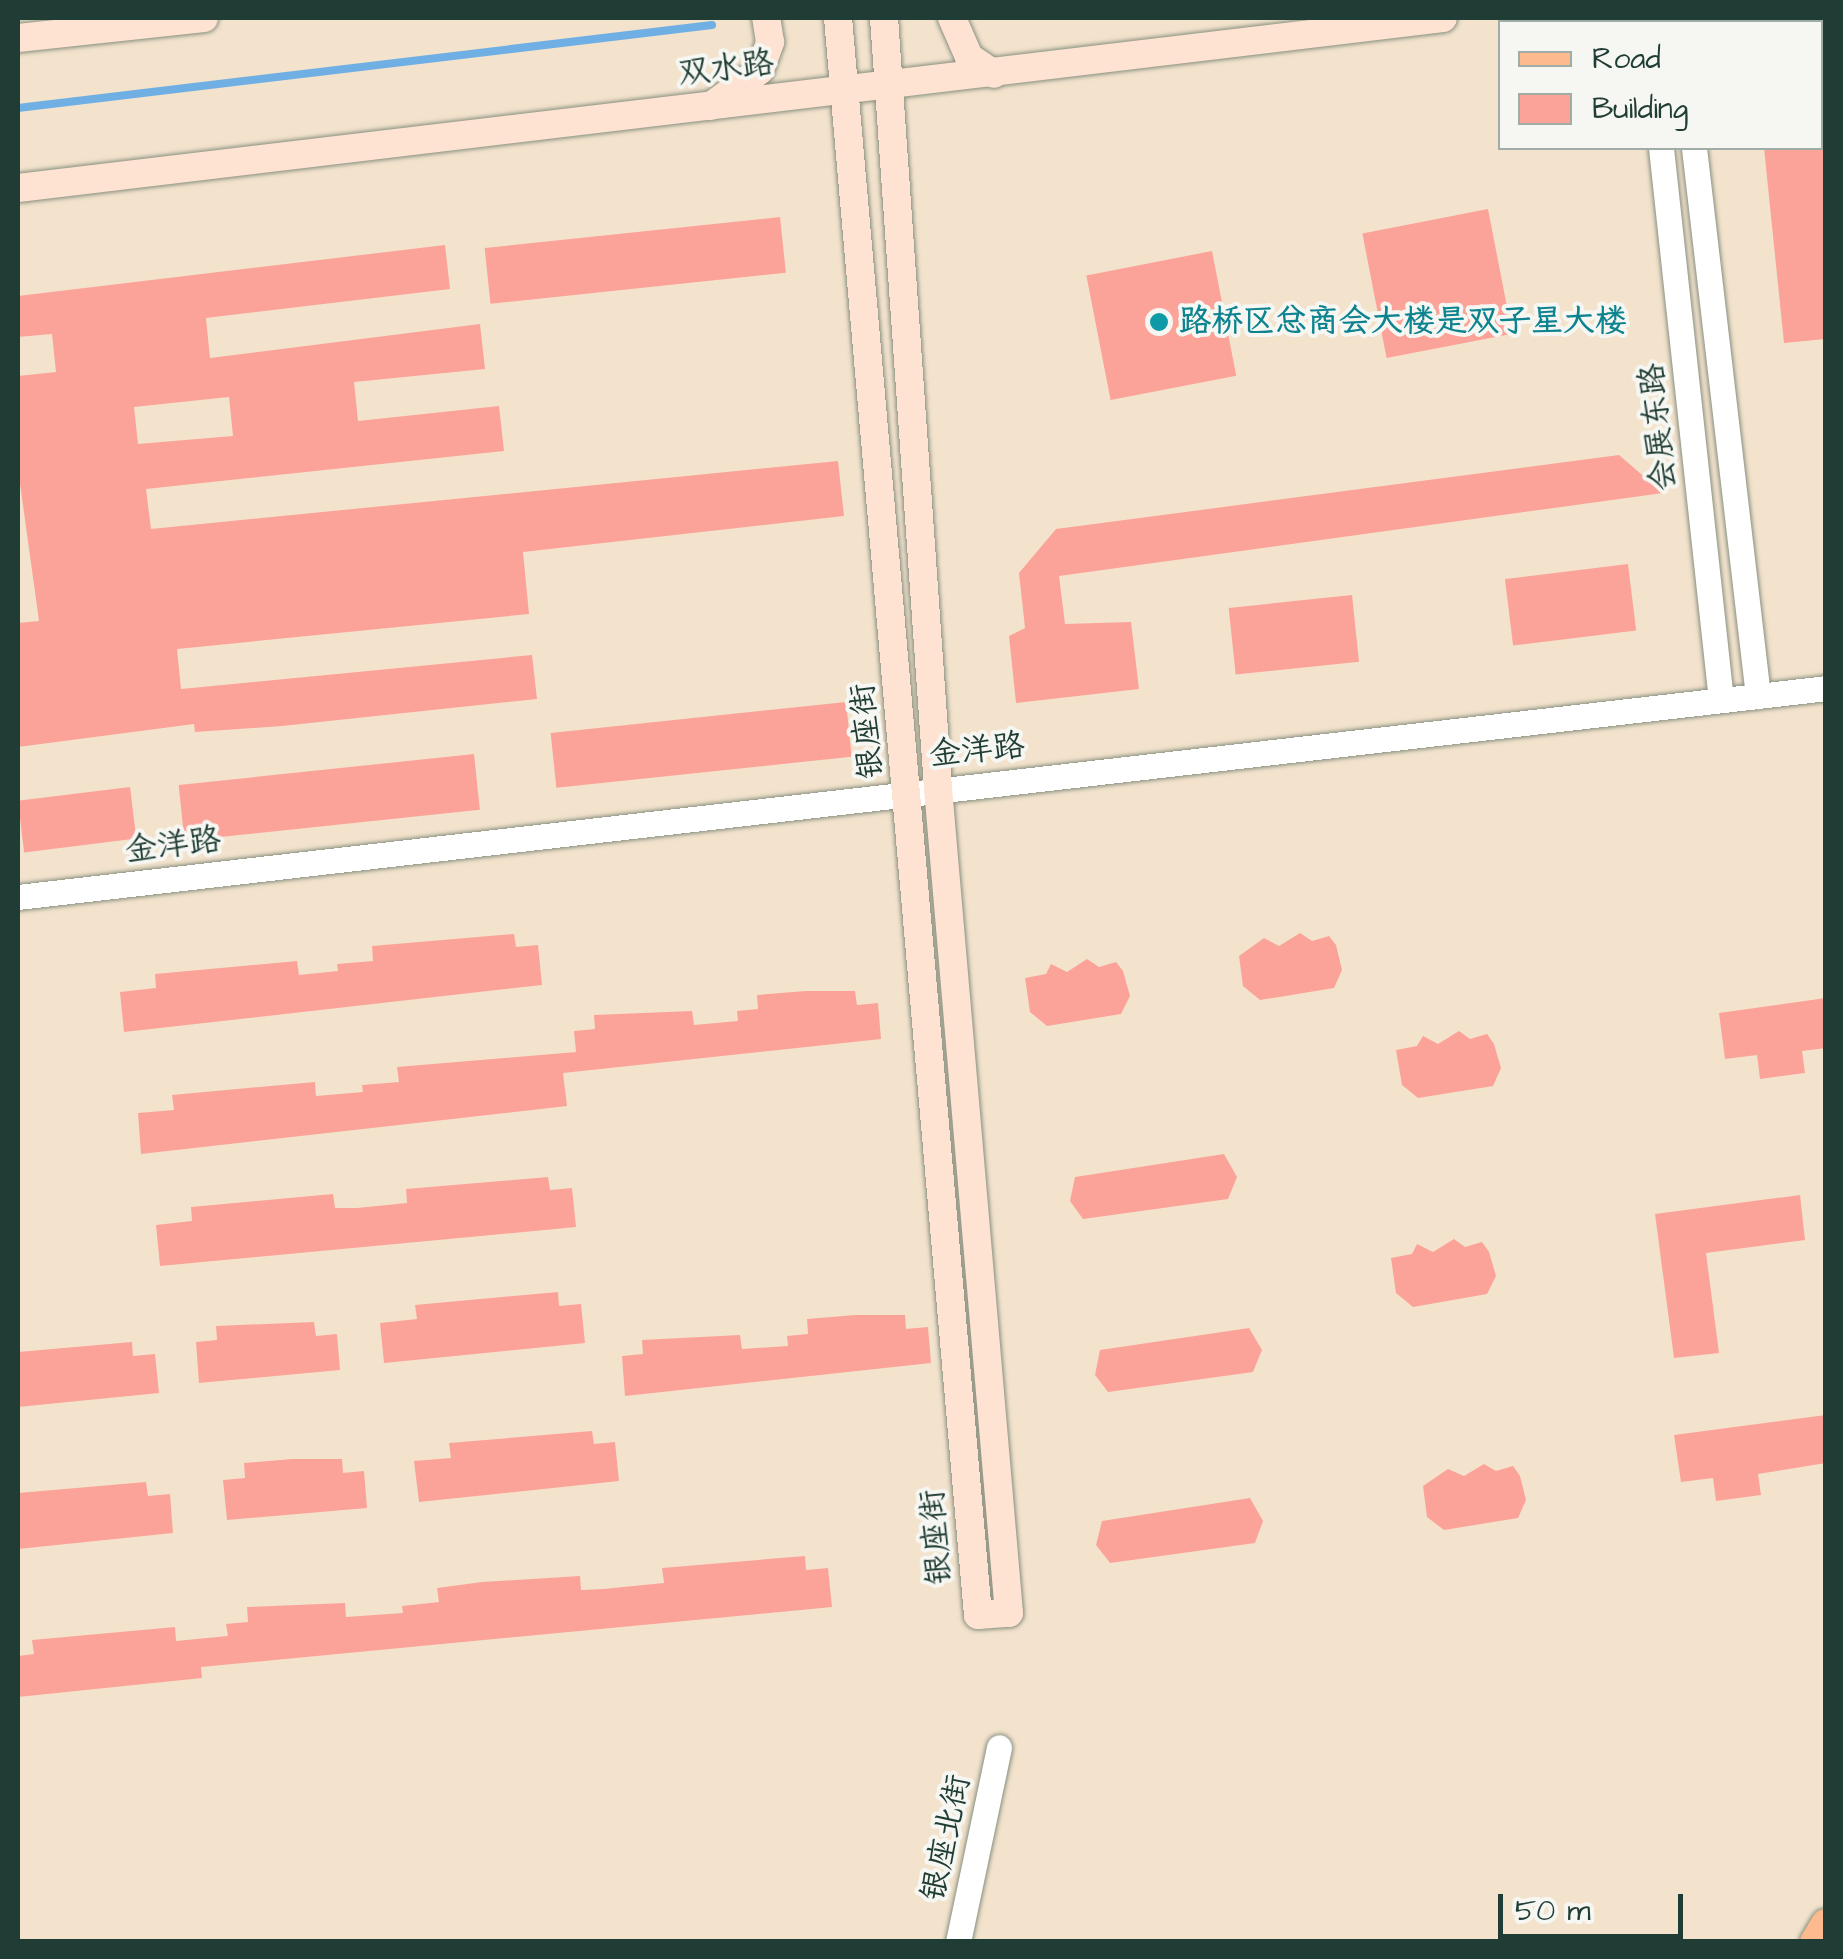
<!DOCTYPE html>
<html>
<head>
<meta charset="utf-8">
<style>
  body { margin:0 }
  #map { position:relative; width:1843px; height:1959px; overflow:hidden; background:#f3e3cd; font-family:"Architects Daughter","LXGW WenKai TC",sans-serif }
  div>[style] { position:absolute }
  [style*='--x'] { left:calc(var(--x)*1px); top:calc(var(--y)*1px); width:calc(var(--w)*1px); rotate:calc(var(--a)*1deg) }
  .stream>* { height:8px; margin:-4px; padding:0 4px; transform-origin:4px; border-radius:4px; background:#70afe3 }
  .building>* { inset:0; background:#fca399; transform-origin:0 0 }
  .roads { filter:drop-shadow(0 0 2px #899080) drop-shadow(0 0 2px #899080) }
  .tertiary>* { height:25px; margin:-12.5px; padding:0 12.5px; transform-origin:12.5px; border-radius:12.5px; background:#fff }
  .secondary>* { height:28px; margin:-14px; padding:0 14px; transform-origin:14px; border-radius:14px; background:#fee3d2 }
  .primary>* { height:30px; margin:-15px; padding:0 15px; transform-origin:15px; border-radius:15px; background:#fcba8e }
  .dots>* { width:28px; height:28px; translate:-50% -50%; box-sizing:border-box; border:5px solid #f6f6f2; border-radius:50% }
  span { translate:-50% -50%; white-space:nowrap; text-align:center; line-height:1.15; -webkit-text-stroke:8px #f6f6f2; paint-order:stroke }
  .street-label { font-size:32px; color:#1f3d34 }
  .culture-label { font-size:32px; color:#0d838f; font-weight:700 }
  .left { translate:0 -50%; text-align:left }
  .frame { position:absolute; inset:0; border:20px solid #1f3d34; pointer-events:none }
  .legend { position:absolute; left:1498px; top:20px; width:325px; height:130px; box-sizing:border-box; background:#f6f6f2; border:2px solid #a0aca6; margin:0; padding:12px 18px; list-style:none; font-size:30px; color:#1f3d34 }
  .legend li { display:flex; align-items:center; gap:20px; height:50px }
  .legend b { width:50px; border:2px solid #a0aca6 }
  .scale { position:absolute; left:1498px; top:1894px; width:185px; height:45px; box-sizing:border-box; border:5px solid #1f3d34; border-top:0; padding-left:12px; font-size:30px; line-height:35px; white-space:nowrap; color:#1f3d34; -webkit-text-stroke:8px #f6f6f2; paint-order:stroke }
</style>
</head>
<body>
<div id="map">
  <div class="stream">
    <div style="--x:18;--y:108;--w:699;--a:-6.82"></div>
  </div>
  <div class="building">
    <div style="clip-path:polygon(1764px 148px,1826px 148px,1826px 339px,1784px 343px)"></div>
    <div style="left:1488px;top:209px;width:127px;height:128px;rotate:79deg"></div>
    <div style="left:780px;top:217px;width:56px;height:297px;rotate:84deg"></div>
    <div style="clip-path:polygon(evenodd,445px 245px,450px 289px,206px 318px,210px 358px,480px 324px,485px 369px,354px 382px,358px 421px,499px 406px,504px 451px,146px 489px,151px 529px,838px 461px,844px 516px,523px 552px,529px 614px,177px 649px,181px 689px,532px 655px,537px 699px,282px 726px,195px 732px,194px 724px,18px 747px,18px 623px,39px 621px,18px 469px,18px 376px,56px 372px,52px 334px,18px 337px,18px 296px,445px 245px,229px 397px,233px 436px,138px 444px,134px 407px,229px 397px)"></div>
    <div style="left:1212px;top:251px;width:127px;height:128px;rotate:79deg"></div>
    <div style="clip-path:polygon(1619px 455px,1663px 493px,1059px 576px,1065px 624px,1131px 622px,1139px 689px,1016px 703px,1009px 636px,1025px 628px,1019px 573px,1056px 529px)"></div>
    <div style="left:1628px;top:564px;width:67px;height:124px;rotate:83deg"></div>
    <div style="left:1352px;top:595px;width:67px;height:124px;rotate:84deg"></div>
    <div style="left:846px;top:702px;width:55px;height:297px;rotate:84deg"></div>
    <div style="left:474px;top:754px;width:56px;height:297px;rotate:84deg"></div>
    <div style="left:130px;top:787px;width:52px;height:113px;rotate:83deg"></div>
    <div style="clip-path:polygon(1300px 933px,1312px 941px,1329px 936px,1336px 945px,1342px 970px,1334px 988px,1260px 1000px,1243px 986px,1239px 956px,1264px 938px,1279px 946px)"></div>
    <div style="clip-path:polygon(514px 934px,516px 947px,538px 945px,542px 985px,124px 1032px,120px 992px,156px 988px,155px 974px,297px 961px,299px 975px,338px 971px,337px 964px,373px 961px,372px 946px)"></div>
    <div style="clip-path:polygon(1087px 959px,1099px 967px,1116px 962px,1123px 971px,1130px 996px,1121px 1014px,1047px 1026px,1030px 1012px,1025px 978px,1046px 974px,1051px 964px,1067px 972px)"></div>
    <div style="clip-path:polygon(806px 991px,855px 991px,857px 1005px,878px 1003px,881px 1039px,563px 1073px,567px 1106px,141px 1154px,138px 1113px,174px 1110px,172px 1095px,315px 1082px,316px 1096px,363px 1092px,362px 1085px,399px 1082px,397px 1067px,576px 1052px,574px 1031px,595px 1029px,594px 1015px,692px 1011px,694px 1025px,738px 1021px,737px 1011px,758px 1009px,757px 995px)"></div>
    <div style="clip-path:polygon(1826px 998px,1826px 1048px,1802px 1051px,1805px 1073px,1760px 1079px,1757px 1055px,1725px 1059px,1719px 1013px)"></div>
    <div style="clip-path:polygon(1459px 1031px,1470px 1039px,1487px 1034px,1494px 1044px,1501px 1068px,1493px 1086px,1418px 1098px,1402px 1085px,1396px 1050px,1417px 1046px,1423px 1036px,1438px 1044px)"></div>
    <div style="clip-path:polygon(1224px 1154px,1237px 1177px,1228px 1199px,1083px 1219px,1070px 1201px,1075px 1177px)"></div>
    <div style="clip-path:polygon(548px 1177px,550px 1190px,572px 1188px,576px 1227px,160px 1266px,156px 1225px,192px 1221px,191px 1207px,333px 1194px,335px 1208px,357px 1208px,407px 1203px,406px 1189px)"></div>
    <div style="clip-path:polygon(1800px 1195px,1805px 1240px,1706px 1253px,1719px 1353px,1674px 1358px,1655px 1214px)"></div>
    <div style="clip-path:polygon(1454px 1239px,1465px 1247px,1482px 1242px,1489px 1252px,1496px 1276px,1487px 1294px,1413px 1307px,1396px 1293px,1391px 1258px,1412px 1254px,1417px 1244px,1433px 1252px)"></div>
    <div style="clip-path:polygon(558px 1292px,559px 1306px,581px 1304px,585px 1343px,384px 1363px,380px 1323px,417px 1319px,415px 1305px)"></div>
    <div style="clip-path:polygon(855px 1315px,905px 1315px,906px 1329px,928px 1327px,931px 1363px,625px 1396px,622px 1356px,643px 1354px,642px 1340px,740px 1335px,742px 1349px,788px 1346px,787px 1336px,808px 1334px,807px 1319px)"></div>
    <div style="clip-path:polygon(314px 1322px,316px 1336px,337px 1334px,340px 1370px,199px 1383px,196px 1342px,217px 1340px,216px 1326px)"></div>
    <div style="clip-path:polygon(1249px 1328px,1262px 1350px,1253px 1372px,1108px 1392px,1095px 1375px,1100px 1350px)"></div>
    <div style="clip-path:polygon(132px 1342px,133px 1356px,155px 1354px,159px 1393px,18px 1407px,18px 1352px)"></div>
    <div style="clip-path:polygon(1826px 1415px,1826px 1463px,1758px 1474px,1761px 1495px,1716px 1501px,1713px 1478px,1681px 1482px,1674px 1435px)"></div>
    <div style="clip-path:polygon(592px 1431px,594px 1444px,615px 1442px,619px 1481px,419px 1502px,414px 1461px,451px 1458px,449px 1443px)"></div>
    <div style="clip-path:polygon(292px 1459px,342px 1459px,343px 1473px,364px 1471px,367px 1508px,227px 1520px,223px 1480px,245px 1478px,244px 1463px)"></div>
    <div style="clip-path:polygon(1484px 1464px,1496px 1471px,1513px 1466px,1520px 1476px,1526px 1500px,1518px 1518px,1444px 1530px,1427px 1517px,1423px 1486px,1448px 1469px,1464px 1476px)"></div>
    <div style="clip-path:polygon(146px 1482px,148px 1496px,170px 1494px,173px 1533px,18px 1549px,18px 1493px)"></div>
    <div style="clip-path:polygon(1250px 1498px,1263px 1521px,1255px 1543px,1110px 1563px,1096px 1545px,1102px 1521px)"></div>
    <div style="clip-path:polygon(805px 1556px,806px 1570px,828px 1568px,832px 1607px,201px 1667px,202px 1678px,18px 1697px,18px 1656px,34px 1654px,32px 1640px,175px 1627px,176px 1641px,228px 1636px,226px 1624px,248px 1622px,247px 1607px,345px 1603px,346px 1617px,403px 1613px,402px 1606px,439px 1602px,437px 1588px,482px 1582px,580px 1576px,581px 1590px,603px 1589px,664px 1583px,662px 1568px)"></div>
  </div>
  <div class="roads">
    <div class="tertiary">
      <div style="--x:1646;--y:18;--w:4;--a:76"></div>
      <div style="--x:1679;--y:18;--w:4;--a:76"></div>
      <div style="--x:1661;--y:148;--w:555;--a:83.8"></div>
      <div style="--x:1694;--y:148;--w:552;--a:83.34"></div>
      <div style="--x:18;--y:897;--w:1820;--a:-6.59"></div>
      <div style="--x:958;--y:1942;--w:199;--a:-78.1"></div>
    </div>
    <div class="secondary">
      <div style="--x:838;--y:18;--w:1603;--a:84.99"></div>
      <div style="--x:978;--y:1615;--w:31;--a:-4"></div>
      <div style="--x:1009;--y:1613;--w:828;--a:-94.92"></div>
      <div style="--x:938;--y:788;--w:772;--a:-94.01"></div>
      <div style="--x:952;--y:18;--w:43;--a:66.4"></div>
      <div style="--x:969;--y:57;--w:30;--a:34"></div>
      <div style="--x:18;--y:38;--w:187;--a:-6.1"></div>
      <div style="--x:711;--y:106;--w:61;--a:-36.3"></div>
      <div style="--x:760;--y:70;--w:30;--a:-70"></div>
      <div style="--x:770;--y:42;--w:24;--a:-99"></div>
      <div style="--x:18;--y:188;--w:1435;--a:-6.8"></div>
    </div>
    <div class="primary">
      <div style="--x:1815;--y:1942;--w:21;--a:-59"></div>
    </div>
  </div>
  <div class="dots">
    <div style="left:1159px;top:322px;background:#0f9aa8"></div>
  </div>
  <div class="street-label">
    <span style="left:726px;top:69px;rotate:-7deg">双水路</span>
    <span style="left:1659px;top:427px;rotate:-96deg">会展东路</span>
    <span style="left:868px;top:731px;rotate:-96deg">银座街</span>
    <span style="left:977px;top:751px;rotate:-6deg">金洋路</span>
    <span style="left:173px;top:846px;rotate:-7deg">金洋路</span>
    <span style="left:937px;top:1537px;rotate:-95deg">银座街</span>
    <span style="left:947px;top:1838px;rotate:-78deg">银座北街</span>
  </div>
  <div class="culture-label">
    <span class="left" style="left:1179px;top:322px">路桥区总商会大楼是双子星大楼</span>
  </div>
  <div class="frame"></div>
  <ul class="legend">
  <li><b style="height:12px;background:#fcba8e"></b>Road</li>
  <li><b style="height:28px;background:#fca399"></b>Building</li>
  </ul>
  <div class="scale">50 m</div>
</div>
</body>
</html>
